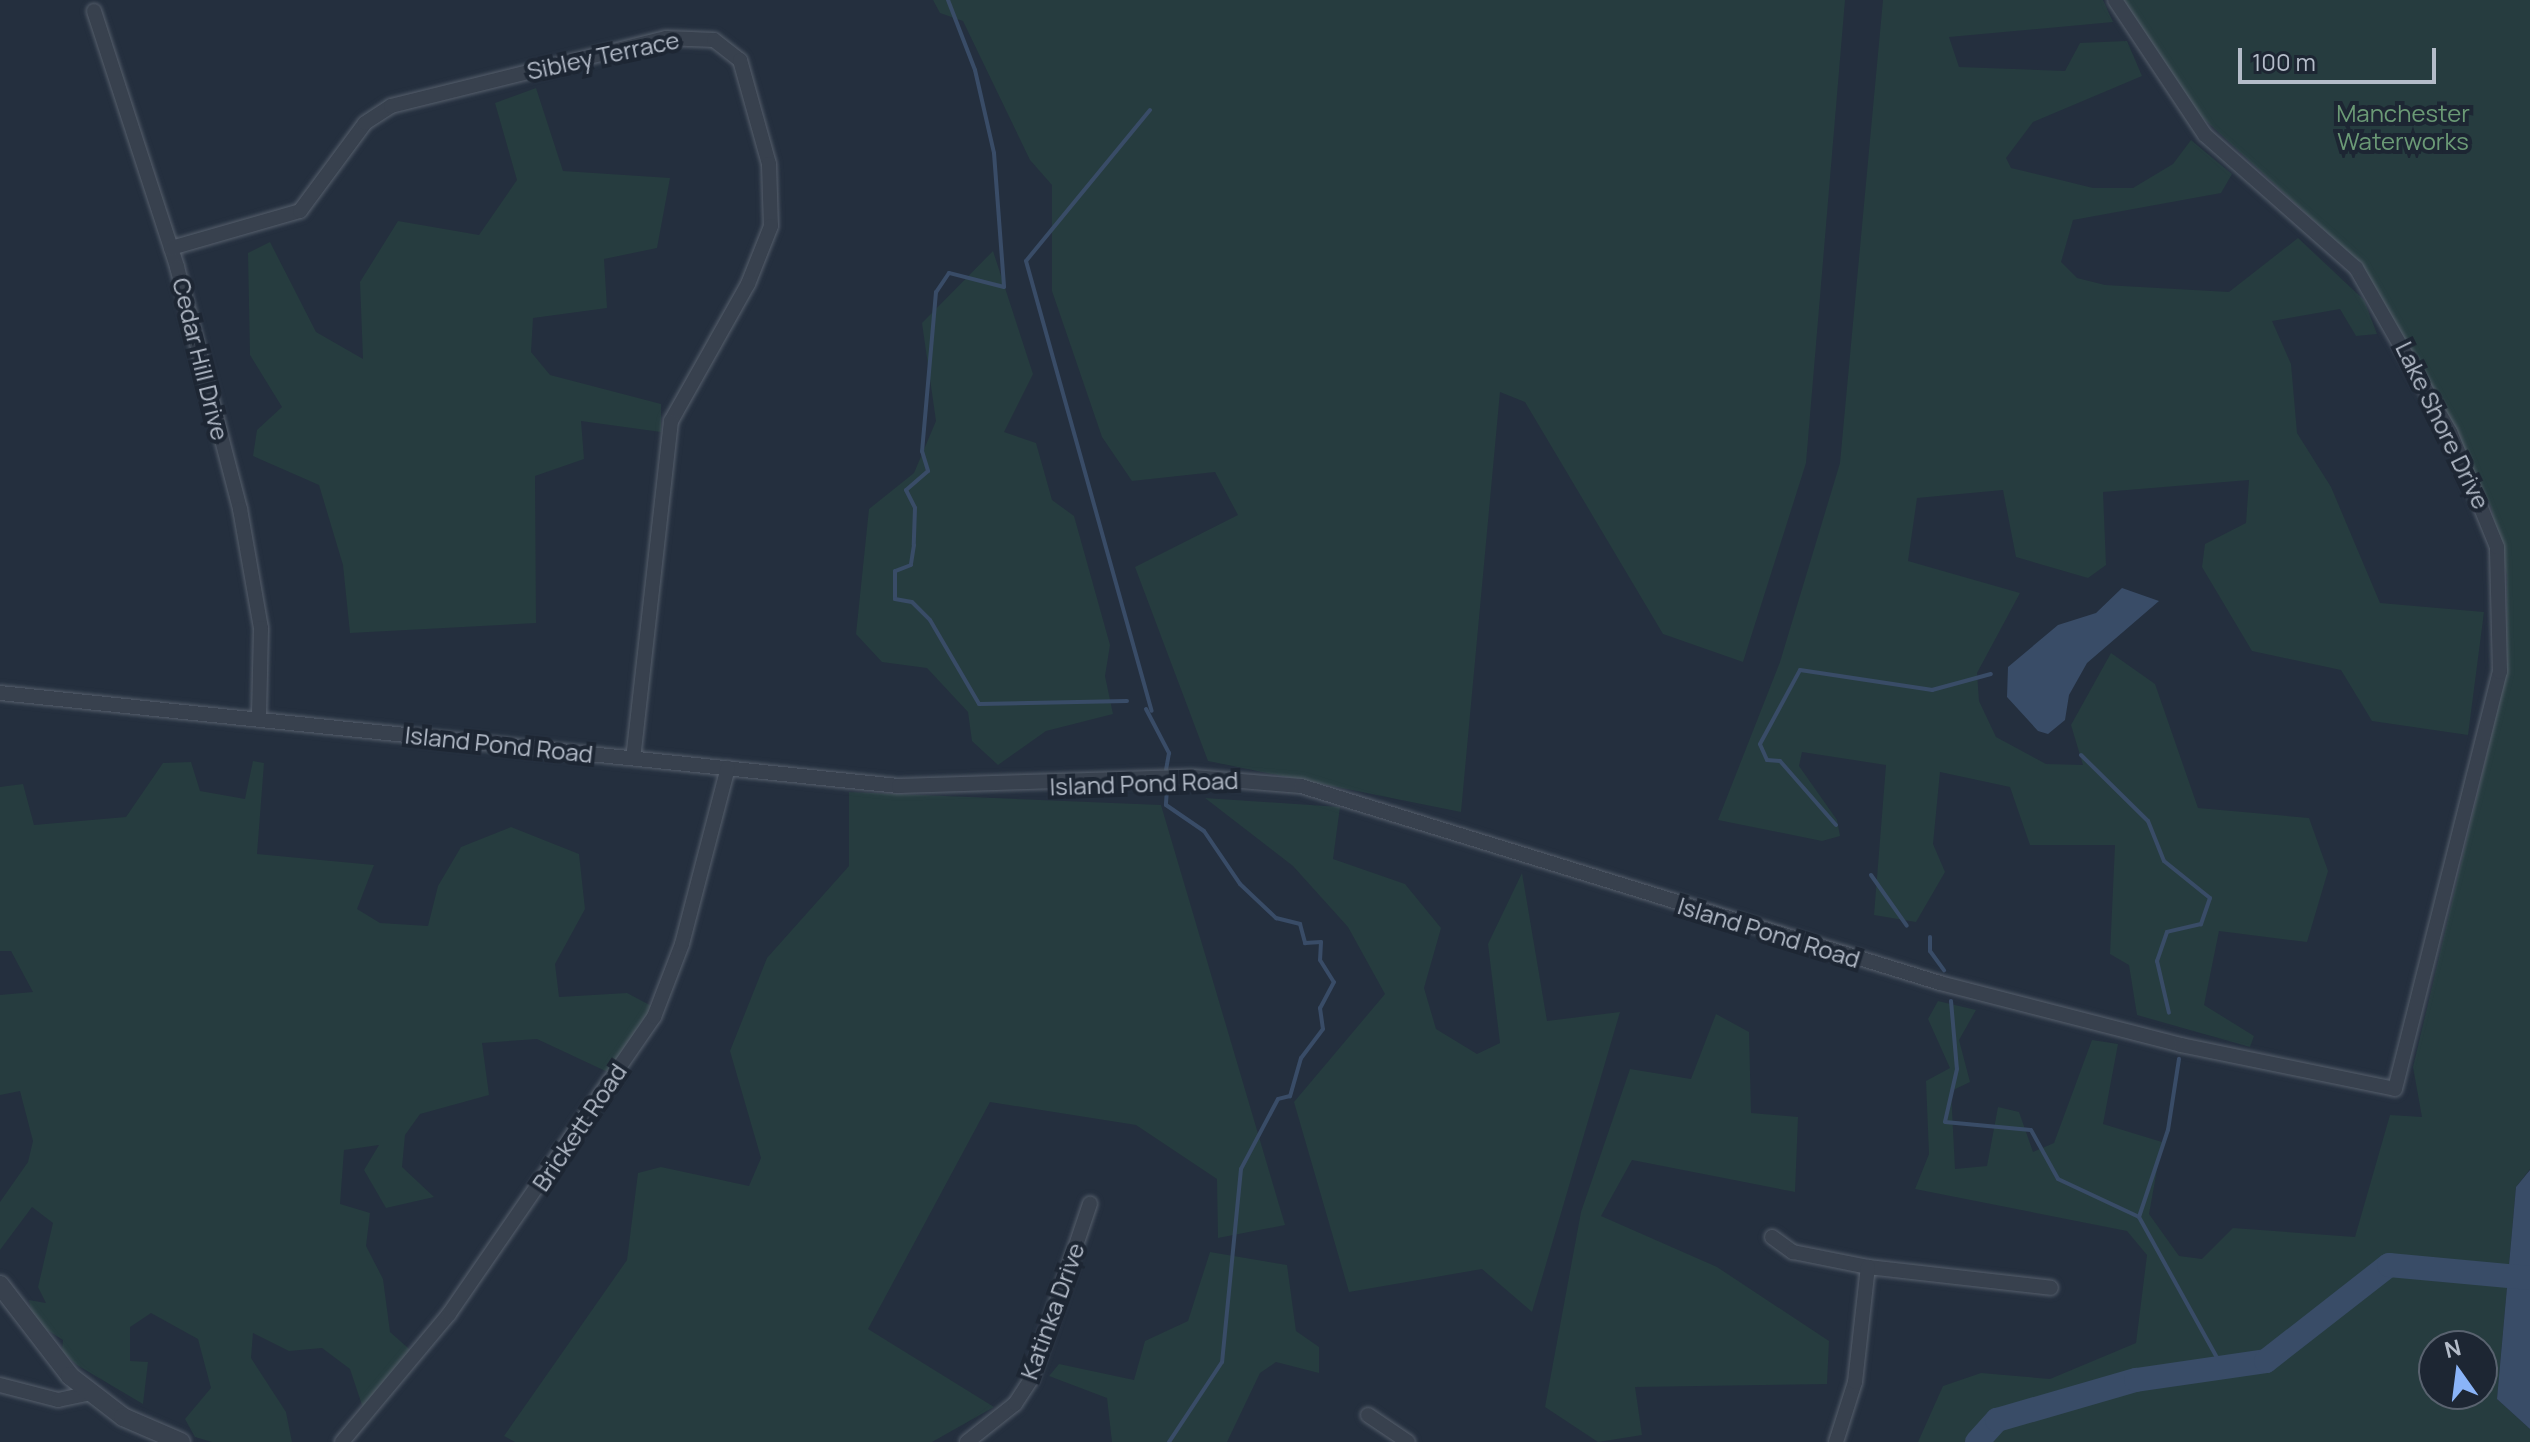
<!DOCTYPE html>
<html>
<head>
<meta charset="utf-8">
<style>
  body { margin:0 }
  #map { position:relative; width:2530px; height:1442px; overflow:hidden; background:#242f3e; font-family:Manrope,sans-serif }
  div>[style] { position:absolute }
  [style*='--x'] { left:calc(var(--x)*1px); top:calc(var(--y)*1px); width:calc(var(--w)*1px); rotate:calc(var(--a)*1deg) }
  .green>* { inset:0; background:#263c3f }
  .water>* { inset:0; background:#394c67 }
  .stream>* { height:4px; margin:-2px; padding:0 2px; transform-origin:2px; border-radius:2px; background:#394c67 }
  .river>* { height:24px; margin:-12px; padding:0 12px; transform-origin:12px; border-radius:12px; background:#394c67 }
  .roads { filter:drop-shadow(0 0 2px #565f6c) drop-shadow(0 0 2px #565f6c) }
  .minor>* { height:14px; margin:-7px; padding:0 7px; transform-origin:7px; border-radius:7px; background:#38414e }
  .tertiary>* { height:18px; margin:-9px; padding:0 9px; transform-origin:9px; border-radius:9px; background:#38414e }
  span { translate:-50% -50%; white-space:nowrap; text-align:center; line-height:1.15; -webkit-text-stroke:8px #1d2633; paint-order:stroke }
  .street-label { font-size:24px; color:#b4bcc9 }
  .park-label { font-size:24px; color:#6b9a76 }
  .north { position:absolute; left:2418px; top:1330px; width:80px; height:80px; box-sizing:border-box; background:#1d2633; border:2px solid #59626f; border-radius:50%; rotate:346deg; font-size:22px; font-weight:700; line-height:32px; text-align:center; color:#b4bcc9 }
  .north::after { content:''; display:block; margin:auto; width:28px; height:36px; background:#8ab4f8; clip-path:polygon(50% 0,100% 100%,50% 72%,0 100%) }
  .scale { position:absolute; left:2238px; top:48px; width:198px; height:36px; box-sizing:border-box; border:4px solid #b4bcc9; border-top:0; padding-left:10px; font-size:24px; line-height:28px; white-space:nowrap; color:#b4bcc9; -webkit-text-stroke:6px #1d2633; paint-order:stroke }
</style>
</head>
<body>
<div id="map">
  <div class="green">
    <div style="clip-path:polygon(933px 0,1845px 0,1806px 463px,1743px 662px,1663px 634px,1525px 402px,1500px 392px,1461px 812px,1208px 761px,1135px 567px,1238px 515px,1215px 472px,1132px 481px,1102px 437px,1052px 291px,1052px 185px,1030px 160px,963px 21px,940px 13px)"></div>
    <div style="clip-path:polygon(1883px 0,2103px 0,2113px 22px,1949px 37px,1959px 67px,2065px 71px,2080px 43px,2127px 41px,2142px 76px,2033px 122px,2006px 158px,2011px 168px,2093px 188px,2133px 188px,2173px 164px,2191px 140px,2232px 174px,2221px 193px,2073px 220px,2061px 262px,2077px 278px,2105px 285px,2229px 292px,2298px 238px,2364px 300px,2377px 334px,2356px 336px,2340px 309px,2272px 321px,2291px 364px,2297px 433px,2331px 487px,2380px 603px,2484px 612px,2468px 735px,2372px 721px,2341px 670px,2252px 651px,2202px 567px,2205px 544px,2246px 523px,2249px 480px,2103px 492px,2106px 565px,2088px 578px,2016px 557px,2003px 490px,1917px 498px,1908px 561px,2020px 593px,1977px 673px,1979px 701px,1996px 737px,2046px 764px,2083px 765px,2071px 725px,2111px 653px,2155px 684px,2198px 808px,2309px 818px,2328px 871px,2307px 942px,2219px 931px,2204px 1005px,2254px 1036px,2250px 1047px,2137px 1015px,2129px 965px,2110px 954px,2115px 845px,2030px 845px,2010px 787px,1940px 772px,1933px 844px,1945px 872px,1916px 922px,1874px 915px,1886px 765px,1802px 752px,1799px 766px,1837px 820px,1840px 836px,1822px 841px,1718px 820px,1780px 662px,1840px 463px)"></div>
    <div style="clip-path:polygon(evenodd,2121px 0,2530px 0,2530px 1169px,2516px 1187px,2497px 1399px,2530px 1429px,2530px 1442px,1918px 1442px,1943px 1386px,1981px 1373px,2050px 1379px,2136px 1343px,2147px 1255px,2127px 1231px,1915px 1189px,1929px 1154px,1926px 1081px,1950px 1068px,1928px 1019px,1938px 1001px,1976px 1010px,1959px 1040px,1970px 1082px,1951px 1091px,1955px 1169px,1987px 1166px,1998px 1107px,2019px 1112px,2033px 1152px,2054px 1143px,2092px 1040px,2118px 1044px,2103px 1124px,2162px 1142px,2149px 1214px,2179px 1256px,2202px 1259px,2233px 1228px,2355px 1237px,2390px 1115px,2422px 1117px,2413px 1067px,2506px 674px,2507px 575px,2491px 507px,2433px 388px,2359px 262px,2191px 107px,2121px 0,2434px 1346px,2482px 1346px,2482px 1394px,2434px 1394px,2434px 1346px)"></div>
    <div style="clip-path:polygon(536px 88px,563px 171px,670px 178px,657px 248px,604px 259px,607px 308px,533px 318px,531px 352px,550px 375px,661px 404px,661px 432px,581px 421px,584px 459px,535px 476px,536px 623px,350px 633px,343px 565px,319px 485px,253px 456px,257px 430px,282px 407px,250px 355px,248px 253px,270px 242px,316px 332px,363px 359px,360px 282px,398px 221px,479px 235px,517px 180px,495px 103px)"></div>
    <div style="clip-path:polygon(993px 251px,1033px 374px,1004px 432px,1036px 443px,1052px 500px,1074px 516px,1110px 645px,1105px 676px,1113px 714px,1046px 731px,998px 765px,972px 741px,968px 712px,927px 668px,882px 662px,856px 634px,869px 509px,914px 473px,936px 421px,922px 323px)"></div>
    <div style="clip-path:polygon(253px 761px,264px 763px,257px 854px,374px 865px,357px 909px,380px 923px,428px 926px,438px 886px,461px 847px,511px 827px,579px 854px,585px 909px,555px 964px,559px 997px,627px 993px,657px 1009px,614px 1075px,537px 1039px,482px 1043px,489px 1095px,420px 1114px,405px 1135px,402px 1167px,434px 1197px,386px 1208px,364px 1170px,379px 1145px,344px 1150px,340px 1204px,370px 1213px,366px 1246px,383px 1279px,390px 1332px,417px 1356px,366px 1417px,350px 1369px,322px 1348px,289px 1351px,253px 1333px,251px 1358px,286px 1412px,292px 1442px,212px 1442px,195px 1437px,185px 1419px,211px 1388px,198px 1339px,151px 1313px,130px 1327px,130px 1361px,148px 1362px,143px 1404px,77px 1365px,62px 1351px,63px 1340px,33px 1321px,29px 1300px,46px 1303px,38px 1287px,53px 1223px,32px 1207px,0 1250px,0 1202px,28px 1162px,33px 1141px,20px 1091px,0 1095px,0 995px,33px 992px,11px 951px,0 951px,0 787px,23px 784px,34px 825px,126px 817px,163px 763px,191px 762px,200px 791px,245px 799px)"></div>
    <div style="clip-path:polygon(849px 792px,1161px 805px,1285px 1225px,1218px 1238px,1217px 1179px,1136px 1125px,990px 1102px,868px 1329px,994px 1407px,932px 1442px,515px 1442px,504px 1436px,627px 1260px,638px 1173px,661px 1167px,749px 1186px,761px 1158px,730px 1051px,767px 958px,849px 866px)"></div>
    <div style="clip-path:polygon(1205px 798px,1340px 807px,1333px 859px,1405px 884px,1441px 928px,1424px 988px,1436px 1029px,1477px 1054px,1500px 1043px,1488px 944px,1522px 873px,1547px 1021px,1620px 1012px,1532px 1312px,1482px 1269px,1349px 1292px,1294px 1102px,1385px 994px,1348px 927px,1293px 866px)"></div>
    <div style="clip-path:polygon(1716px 1014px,1749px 1032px,1751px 1113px,1798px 1117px,1795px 1192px,1632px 1160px,1601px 1216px,1717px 1267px,1829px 1341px,1827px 1384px,1635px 1387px,1642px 1435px,1598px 1442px,1545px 1407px,1581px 1212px,1630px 1069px,1691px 1079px)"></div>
    <div style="clip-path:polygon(1210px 1252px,1287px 1265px,1296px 1331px,1319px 1347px,1319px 1373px,1276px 1362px,1260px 1373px,1227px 1442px,1112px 1442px,1107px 1398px,1049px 1376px,1059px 1364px,1134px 1380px,1145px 1341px,1188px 1321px)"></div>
  </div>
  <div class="water">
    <div style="clip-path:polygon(2122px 588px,2159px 601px,2087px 663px,2069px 695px,2065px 720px,2048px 734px,2038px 731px,2007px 697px,2008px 667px,2058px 625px,2096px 613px)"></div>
    <div style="clip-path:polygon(2530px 1170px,2530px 1429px,2497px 1399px,2516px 1187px)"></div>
  </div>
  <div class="stream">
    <div style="--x:948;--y:0;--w:75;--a:68.9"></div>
    <div style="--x:975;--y:70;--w:85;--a:77.1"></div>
    <div style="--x:994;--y:153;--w:134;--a:85.7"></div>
    <div style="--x:1004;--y:287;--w:57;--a:-165.7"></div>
    <div style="--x:949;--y:273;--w:23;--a:124"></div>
    <div style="--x:936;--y:292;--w:160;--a:95"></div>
    <div style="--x:922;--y:451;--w:21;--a:73"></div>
    <div style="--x:928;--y:471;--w:29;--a:139"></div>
    <div style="--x:906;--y:490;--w:20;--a:63"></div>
    <div style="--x:915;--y:508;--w:37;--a:92"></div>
    <div style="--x:914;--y:545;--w:20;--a:99"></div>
    <div style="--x:911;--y:565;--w:17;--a:159"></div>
    <div style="--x:895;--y:571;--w:28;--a:90"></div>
    <div style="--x:895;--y:599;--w:17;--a:10"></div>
    <div style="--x:912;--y:602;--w:25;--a:45"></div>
    <div style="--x:930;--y:620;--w:97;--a:59.7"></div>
    <div style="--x:979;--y:704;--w:148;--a:-1.2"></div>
    <div style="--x:1150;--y:110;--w:195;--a:129.4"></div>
    <div style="--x:1026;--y:261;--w:467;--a:74.4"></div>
    <div style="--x:1146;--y:709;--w:50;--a:62.4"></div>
    <div style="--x:1169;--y:753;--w:17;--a:100"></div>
    <div style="--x:2081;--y:755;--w:94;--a:44.6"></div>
    <div style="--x:2148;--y:821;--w:43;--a:68.2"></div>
    <div style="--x:2164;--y:861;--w:59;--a:38.8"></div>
    <div style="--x:2210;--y:898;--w:28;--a:109"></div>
    <div style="--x:2201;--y:924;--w:35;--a:167"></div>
    <div style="--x:2167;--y:932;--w:31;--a:109"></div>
    <div style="--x:2157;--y:961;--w:53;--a:77"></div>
    <div style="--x:1167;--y:789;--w:16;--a:94"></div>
    <div style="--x:1166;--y:805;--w:46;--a:34.4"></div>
    <div style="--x:1204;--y:831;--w:64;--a:55.8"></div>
    <div style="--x:1240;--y:884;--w:50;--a:43.4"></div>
    <div style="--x:1276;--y:918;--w:25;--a:14"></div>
    <div style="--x:1300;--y:924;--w:20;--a:75"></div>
    <div style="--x:1305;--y:943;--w:16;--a:-4"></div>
    <div style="--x:1321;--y:942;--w:18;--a:93"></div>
    <div style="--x:1320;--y:960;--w:26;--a:58"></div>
    <div style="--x:1334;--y:982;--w:30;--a:118"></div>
    <div style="--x:1320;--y:1008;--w:21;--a:82"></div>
    <div style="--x:1323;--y:1029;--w:36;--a:127"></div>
    <div style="--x:1301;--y:1058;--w:40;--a:106"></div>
    <div style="--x:1290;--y:1096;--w:12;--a:166"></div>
    <div style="--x:1278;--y:1099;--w:79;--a:117.9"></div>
    <div style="--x:1241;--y:1169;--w:194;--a:95.6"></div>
    <div style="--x:1222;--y:1362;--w:96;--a:123.5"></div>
    <div style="--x:1836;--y:825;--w:85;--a:-131.2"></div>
    <div style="--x:1780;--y:761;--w:13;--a:-176"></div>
    <div style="--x:1767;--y:760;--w:17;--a:-114"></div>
    <div style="--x:1760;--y:744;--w:84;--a:-61.6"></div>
    <div style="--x:1800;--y:670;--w:134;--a:8.6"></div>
    <div style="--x:1932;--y:690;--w:61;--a:-15.2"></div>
    <div style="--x:1871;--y:875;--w:62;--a:54.8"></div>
    <div style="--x:1930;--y:937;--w:14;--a:90"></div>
    <div style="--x:1930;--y:951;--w:24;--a:54"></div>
    <div style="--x:1951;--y:1001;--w:68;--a:85"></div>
    <div style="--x:1957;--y:1069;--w:54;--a:102.8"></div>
    <div style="--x:1945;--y:1122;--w:86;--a:5.3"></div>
    <div style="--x:2031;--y:1130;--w:56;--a:61.1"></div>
    <div style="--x:2058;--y:1179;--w:89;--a:25.1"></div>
    <div style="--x:2139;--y:1217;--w:171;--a:61"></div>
    <div style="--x:2139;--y:1217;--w:92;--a:-71.6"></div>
    <div style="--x:2168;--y:1130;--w:72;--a:-81.2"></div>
  </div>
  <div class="river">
    <div style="--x:1977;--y:1442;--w:30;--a:-48"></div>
    <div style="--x:1997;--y:1420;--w:145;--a:-16.1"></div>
    <div style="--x:2136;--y:1380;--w:131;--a:-8.3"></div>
    <div style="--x:2266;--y:1361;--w:156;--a:-38"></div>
    <div style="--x:2389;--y:1265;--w:142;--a:5.3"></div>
  </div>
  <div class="roads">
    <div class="minor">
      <div style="--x:94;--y:11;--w:269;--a:72"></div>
      <div style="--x:177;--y:267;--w:250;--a:75.4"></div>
      <div style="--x:240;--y:509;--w:121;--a:80"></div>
      <div style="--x:261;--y:628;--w:89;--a:91.3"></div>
      <div style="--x:171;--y:248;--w:134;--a:-16"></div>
      <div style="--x:300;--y:211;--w:109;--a:-53.5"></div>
      <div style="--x:365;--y:123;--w:31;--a:-33"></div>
      <div style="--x:391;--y:106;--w:283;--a:-13.9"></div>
      <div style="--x:666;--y:38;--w:48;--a:2.4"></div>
      <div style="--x:714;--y:40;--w:33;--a:38"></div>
      <div style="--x:740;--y:60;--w:108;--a:74.4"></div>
      <div style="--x:769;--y:164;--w:62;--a:88.2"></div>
      <div style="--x:771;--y:226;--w:62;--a:111.6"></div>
      <div style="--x:748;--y:284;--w:157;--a:119.3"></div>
      <div style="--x:671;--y:421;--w:339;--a:96.4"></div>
      <div style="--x:0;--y:693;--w:904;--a:5.91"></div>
      <div style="--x:899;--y:786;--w:294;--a:-1.8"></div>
      <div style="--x:1193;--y:777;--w:108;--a:4.8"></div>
      <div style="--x:1301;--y:786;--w:669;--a:17.13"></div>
      <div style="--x:1940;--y:983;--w:249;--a:14.4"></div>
      <div style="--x:2181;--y:1045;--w:218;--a:11.6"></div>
      <div style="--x:2395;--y:1089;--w:430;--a:-75.9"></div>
      <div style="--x:2500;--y:672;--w:125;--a:-91.4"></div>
      <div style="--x:2497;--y:547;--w:124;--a:-112.2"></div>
      <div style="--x:2450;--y:432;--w:189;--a:-119.8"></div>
      <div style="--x:2356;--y:268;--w:201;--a:-138.6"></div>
      <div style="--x:2205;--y:135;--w:162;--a:-123.7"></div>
      <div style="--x:1772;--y:1237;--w:26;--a:36"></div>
      <div style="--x:1793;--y:1252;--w:76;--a:11.3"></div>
      <div style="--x:1868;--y:1267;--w:184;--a:6.5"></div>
      <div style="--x:0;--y:1385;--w:60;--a:14.5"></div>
      <div style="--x:58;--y:1400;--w:33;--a:-12"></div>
      <div style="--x:1368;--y:1415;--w:48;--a:34"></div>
      <div style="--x:342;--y:1442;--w:167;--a:-50.1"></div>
      <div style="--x:449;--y:1314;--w:361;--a:-55.4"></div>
      <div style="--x:654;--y:1017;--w:78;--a:-69"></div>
      <div style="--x:682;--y:944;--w:182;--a:-75.4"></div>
      <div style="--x:967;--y:1442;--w:61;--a:-38.4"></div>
      <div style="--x:1015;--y:1404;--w:30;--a:-57"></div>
      <div style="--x:1031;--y:1379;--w:185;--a:-71.4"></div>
      <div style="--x:1836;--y:1442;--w:63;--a:-72.4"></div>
      <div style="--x:1855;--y:1382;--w:116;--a:-83.6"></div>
    </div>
    <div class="tertiary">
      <div style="--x:0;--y:1285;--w:115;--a:52.4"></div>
      <div style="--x:70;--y:1376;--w:67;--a:37.7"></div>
      <div style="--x:123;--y:1417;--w:63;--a:23.3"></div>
    </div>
  </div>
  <div class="street-label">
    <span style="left:603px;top:55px;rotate:-12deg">Sibley Terrace</span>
    <span style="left:201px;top:359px;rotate:76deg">Cedar Hill Drive</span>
    <span style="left:2443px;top:425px;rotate:64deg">Lake Shore Drive</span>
    <span style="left:499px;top:744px;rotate:6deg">Island Pond Road</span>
    <span style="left:1144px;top:783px;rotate:-2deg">Island Pond Road</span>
    <span style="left:1769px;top:932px;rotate:17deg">Island Pond Road</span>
    <span style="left:579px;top:1127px;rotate:-56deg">Brickett Road</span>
    <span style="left:1052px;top:1311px;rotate:-70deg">Katinka Drive</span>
  </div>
  <div class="park-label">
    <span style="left:2403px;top:127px">Manchester<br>Waterworks</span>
  </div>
  <div class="north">N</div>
  <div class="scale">100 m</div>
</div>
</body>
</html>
